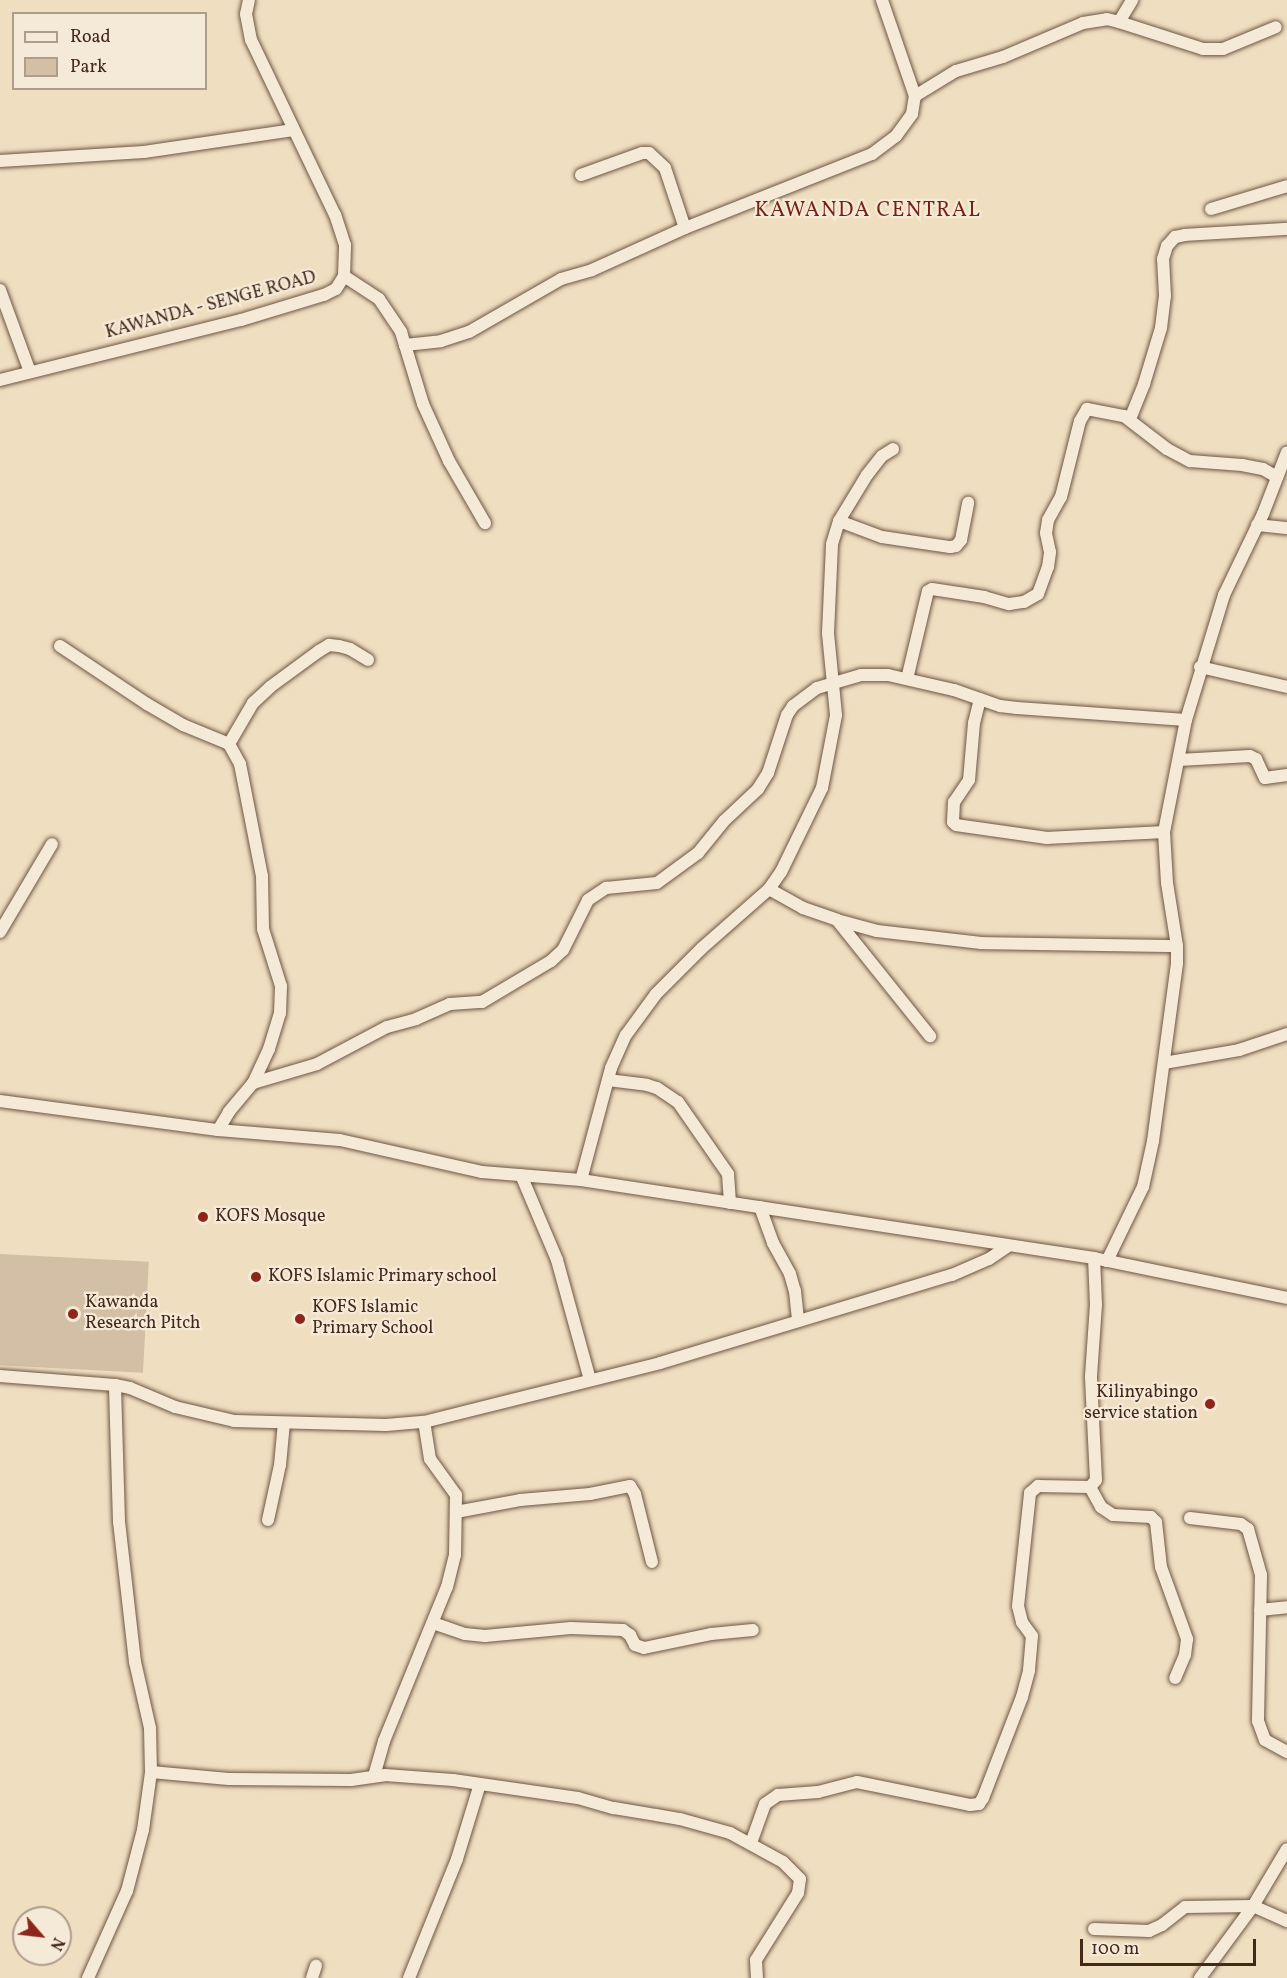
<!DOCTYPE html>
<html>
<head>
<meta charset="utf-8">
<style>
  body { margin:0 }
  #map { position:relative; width:1287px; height:1978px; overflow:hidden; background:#f0dec1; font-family:Vollkorn,serif }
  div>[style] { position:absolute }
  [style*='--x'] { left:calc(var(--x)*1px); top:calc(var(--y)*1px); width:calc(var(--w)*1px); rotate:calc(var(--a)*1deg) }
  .green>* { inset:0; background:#d3bfa5; transform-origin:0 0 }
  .roads { filter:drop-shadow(0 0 2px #6e5644) drop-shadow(0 0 2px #6e5644) }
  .minor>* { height:12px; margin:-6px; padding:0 6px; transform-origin:6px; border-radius:6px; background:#f5ead7 }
  .dots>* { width:16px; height:16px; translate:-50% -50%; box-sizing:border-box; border:3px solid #f5ead7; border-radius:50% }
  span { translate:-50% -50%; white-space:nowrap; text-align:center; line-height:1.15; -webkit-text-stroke:4.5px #f5ead7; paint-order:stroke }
  .street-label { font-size:18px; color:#43281b }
  .poi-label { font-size:18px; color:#43281b }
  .left { translate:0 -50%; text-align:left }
  .right { translate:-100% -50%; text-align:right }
  .quarter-label { font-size:21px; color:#7a1f14; letter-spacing:1.5px }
  .legend { position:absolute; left:12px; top:12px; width:195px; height:78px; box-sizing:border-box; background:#f5ead7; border:2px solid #ae9c8c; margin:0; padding:8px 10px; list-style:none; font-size:18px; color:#43281b }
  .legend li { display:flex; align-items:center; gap:12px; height:30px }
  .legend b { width:30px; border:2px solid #ae9c8c }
  .north { position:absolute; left:12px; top:1906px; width:60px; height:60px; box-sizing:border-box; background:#f5ead7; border:2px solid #ae9c8c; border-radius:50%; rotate:118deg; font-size:16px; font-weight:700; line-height:24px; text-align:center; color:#43281b }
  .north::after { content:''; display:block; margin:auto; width:21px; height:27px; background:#8f2418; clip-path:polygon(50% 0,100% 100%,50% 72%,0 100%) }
  .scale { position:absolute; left:1080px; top:1939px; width:176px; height:27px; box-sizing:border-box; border:3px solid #43281b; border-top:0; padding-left:8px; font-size:18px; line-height:21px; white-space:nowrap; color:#43281b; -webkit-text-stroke:4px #f5ead7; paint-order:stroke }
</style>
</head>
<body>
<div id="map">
  <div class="green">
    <div style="left:0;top:1254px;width:149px;height:111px;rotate:3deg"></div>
  </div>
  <div class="roads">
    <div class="minor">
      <div style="--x:1119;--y:22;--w:26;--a:-59"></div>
      <div style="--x:915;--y:96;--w:48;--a:-31.4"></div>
      <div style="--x:956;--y:71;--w:49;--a:-16.6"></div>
      <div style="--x:1003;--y:57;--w:87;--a:-23"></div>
      <div style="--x:1083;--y:23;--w:24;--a:-9"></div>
      <div style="--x:1107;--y:19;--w:12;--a:14"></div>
      <div style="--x:1119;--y:22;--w:88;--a:17.8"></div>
      <div style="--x:1203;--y:49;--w:20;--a:0"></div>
      <div style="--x:1223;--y:49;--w:57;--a:-22.5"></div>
      <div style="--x:0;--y:161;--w:144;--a:-3.6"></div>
      <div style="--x:144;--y:152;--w:151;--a:-8.4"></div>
      <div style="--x:581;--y:175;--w:65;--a:-19.8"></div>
      <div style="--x:642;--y:153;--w:7;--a:0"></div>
      <div style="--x:649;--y:153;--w:22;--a:43"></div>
      <div style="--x:665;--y:168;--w:63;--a:71.6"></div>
      <div style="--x:1211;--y:209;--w:79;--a:-16.8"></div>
      <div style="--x:344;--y:276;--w:42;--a:33.3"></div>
      <div style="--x:379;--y:299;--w:40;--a:56"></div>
      <div style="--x:401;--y:332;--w:14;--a:73"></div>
      <div style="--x:405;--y:345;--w:36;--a:-6"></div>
      <div style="--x:441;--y:341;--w:29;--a:-18"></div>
      <div style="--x:469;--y:332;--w:106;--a:-29.9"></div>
      <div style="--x:561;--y:279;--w:32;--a:-16"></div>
      <div style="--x:592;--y:270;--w:102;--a:-24.3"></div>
      <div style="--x:685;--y:228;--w:201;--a:-21.6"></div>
      <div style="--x:872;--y:154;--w:30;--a:-37"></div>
      <div style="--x:896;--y:136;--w:27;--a:-54"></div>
      <div style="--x:912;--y:114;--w:18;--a:-81"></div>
      <div style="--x:915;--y:96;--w:102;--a:-109"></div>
      <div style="--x:0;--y:290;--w:87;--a:69.9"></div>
      <div style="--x:405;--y:345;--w:62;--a:73"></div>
      <div style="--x:423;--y:404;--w:63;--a:65.5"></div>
      <div style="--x:449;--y:461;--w:72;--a:59.9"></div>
      <div style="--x:0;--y:380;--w:248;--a:-14"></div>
      <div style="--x:241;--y:320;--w:87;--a:-16.8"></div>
      <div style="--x:324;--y:295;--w:13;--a:-27"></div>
      <div style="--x:336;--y:289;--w:15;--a:-58"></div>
      <div style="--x:344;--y:276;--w:31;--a:-88"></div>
      <div style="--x:345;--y:245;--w:32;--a:-108"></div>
      <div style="--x:335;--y:215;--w:194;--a:-115.6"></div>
      <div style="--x:251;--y:40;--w:26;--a:-101"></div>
      <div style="--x:246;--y:14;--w:14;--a:-78"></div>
      <div style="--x:1130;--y:419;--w:38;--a:-68"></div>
      <div style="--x:1144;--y:384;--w:59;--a:-73.1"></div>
      <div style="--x:1161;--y:328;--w:32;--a:-83"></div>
      <div style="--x:1165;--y:296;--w:37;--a:-93"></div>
      <div style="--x:1163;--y:259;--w:14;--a:-73"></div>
      <div style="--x:1167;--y:246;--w:12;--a:-48"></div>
      <div style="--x:1175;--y:237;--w:10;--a:-11"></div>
      <div style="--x:1185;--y:235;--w:102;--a:-3.4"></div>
      <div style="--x:839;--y:521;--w:46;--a:20.4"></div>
      <div style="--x:882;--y:537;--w:69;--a:8.4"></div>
      <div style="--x:950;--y:547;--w:6;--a:-9"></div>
      <div style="--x:956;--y:546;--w:8;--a:-50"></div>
      <div style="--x:961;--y:540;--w:38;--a:-79"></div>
      <div style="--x:1257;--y:525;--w:30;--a:6"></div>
      <div style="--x:60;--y:646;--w:105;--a:33.7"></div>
      <div style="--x:147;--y:704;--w:42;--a:30.3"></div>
      <div style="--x:183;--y:725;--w:50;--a:22.4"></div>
      <div style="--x:229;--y:744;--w:23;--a:61"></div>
      <div style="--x:240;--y:764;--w:114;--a:78.9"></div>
      <div style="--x:262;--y:876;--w:53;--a:88.9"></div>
      <div style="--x:263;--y:929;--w:60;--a:72.5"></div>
      <div style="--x:281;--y:986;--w:27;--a:92"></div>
      <div style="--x:280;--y:1013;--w:38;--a:107"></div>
      <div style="--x:269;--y:1049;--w:38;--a:115"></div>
      <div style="--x:253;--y:1083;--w:38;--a:130"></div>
      <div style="--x:229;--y:1112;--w:21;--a:121"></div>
      <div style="--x:1200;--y:667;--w:89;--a:12.9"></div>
      <div style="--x:907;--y:679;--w:90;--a:-76.6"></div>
      <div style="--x:928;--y:591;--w:4;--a:-27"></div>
      <div style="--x:932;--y:589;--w:53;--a:8.7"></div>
      <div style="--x:984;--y:597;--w:26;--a:16"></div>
      <div style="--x:1009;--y:604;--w:15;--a:-8"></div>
      <div style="--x:1024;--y:602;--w:16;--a:-30"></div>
      <div style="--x:1038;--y:594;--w:29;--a:-70"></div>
      <div style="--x:1048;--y:567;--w:15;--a:-82"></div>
      <div style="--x:1050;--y:552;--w:19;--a:-102"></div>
      <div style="--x:1046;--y:533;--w:13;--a:-81"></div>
      <div style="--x:1048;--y:520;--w:26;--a:-61"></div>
      <div style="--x:1061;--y:497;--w:78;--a:-76"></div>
      <div style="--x:1080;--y:421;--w:14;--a:-60"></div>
      <div style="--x:1087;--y:409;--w:38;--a:11"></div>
      <div style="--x:1124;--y:416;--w:54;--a:37.5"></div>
      <div style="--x:1167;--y:449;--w:26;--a:28"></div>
      <div style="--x:1190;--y:461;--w:52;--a:4.4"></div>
      <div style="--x:1242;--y:465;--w:21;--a:11"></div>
      <div style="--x:1263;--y:469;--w:16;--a:30"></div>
      <div style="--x:980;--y:699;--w:25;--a:104"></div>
      <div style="--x:974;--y:723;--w:57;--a:95"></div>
      <div style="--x:969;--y:780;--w:27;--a:124"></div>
      <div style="--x:954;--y:802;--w:20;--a:93"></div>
      <div style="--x:953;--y:822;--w:4;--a:45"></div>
      <div style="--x:956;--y:825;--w:92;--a:8.1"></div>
      <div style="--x:1047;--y:838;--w:117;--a:-2.9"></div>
      <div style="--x:229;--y:744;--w:48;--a:-59.7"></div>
      <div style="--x:253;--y:703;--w:23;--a:-43"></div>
      <div style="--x:270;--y:687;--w:61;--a:-36.3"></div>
      <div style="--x:319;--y:651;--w:12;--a:-31"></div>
      <div style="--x:329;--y:645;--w:10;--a:6"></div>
      <div style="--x:339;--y:646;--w:11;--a:15"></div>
      <div style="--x:350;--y:649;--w:21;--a:31"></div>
      <div style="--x:1179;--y:760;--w:71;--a:-3.2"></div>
      <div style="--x:1250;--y:756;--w:7;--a:27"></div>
      <div style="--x:1256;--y:759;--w:21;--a:65"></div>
      <div style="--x:1265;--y:778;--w:22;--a:-8"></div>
      <div style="--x:769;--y:889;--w:39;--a:29"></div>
      <div style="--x:803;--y:908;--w:36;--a:19"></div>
      <div style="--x:837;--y:920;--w:41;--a:15.4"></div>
      <div style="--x:877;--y:931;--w:105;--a:6.6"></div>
      <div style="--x:981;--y:943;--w:196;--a:0.9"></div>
      <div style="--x:837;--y:920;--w:149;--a:51.3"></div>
      <div style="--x:0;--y:932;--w:102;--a:-59.4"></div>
      <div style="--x:1164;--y:1063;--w:76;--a:-9.8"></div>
      <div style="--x:1239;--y:1050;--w:51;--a:-18.4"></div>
      <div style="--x:608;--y:1080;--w:39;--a:7"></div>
      <div style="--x:647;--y:1085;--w:10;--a:17"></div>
      <div style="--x:657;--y:1088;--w:25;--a:34"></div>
      <div style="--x:678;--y:1102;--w:88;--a:55.2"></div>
      <div style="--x:728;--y:1174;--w:29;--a:86"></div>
      <div style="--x:253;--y:1083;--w:67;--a:-16.5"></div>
      <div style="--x:317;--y:1064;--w:79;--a:-27.9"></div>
      <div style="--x:387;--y:1027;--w:30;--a:-15"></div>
      <div style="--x:416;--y:1019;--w:37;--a:-24"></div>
      <div style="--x:450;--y:1004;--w:32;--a:-4"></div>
      <div style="--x:482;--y:1002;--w:80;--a:-30.7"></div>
      <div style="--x:551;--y:961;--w:16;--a:-43"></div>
      <div style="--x:563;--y:950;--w:56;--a:-63.4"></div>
      <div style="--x:588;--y:900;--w:22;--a:-34"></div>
      <div style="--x:606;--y:888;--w:51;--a:-5.6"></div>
      <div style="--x:657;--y:883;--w:51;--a:-36.2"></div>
      <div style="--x:698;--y:853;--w:41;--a:-50.9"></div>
      <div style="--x:724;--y:821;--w:47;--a:-43.3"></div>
      <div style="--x:758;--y:789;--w:19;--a:-58"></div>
      <div style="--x:768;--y:773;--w:61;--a:-71.9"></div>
      <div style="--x:787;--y:715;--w:11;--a:-56"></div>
      <div style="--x:793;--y:706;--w:30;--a:-37"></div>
      <div style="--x:817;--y:688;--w:46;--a:-16.5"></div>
      <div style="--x:861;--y:675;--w:27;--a:0"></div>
      <div style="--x:888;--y:675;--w:68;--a:12.8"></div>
      <div style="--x:954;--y:690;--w:49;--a:19.2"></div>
      <div style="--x:1000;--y:706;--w:17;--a:7"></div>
      <div style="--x:1017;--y:708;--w:169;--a:4.1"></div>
      <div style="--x:0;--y:1101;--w:220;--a:7.6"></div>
      <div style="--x:218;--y:1130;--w:122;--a:4.7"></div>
      <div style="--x:340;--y:1140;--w:146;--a:12.7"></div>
      <div style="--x:482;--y:1172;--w:99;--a:4.6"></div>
      <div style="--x:581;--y:1180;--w:519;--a:8.65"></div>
      <div style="--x:1094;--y:1258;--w:197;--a:11.7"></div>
      <div style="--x:521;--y:1175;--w:92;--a:67"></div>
      <div style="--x:557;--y:1260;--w:124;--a:74.6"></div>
      <div style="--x:581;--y:1180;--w:116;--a:-75"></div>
      <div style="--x:611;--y:1068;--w:36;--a:-66"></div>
      <div style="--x:626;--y:1035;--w:51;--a:-53.8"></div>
      <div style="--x:656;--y:994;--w:65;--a:-45"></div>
      <div style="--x:702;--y:948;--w:89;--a:-41.4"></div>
      <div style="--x:769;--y:889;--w:21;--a:-55"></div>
      <div style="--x:781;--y:872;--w:93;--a:-64"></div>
      <div style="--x:822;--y:788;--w:74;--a:-79.1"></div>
      <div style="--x:836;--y:715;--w:82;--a:-95.6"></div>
      <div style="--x:828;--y:633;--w:89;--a:-87.4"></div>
      <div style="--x:832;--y:544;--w:24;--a:-73"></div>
      <div style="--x:839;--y:521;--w:54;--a:-58.7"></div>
      <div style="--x:867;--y:475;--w:24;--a:-52"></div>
      <div style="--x:882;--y:456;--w:13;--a:-32"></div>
      <div style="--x:760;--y:1207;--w:38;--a:70"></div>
      <div style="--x:773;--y:1243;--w:35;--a:61"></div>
      <div style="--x:790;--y:1274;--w:18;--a:74"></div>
      <div style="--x:795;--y:1291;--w:29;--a:84"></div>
      <div style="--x:1107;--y:1261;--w:82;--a:-64.1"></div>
      <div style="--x:1143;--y:1187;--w:47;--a:-77.7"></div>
      <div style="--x:1153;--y:1141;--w:180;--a:-82.3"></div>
      <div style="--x:1177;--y:963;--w:17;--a:-90"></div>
      <div style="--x:1177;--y:946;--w:64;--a:-99"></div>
      <div style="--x:1167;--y:883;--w:51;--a:-93.4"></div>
      <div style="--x:1164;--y:832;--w:114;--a:-78.9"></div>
      <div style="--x:1186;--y:720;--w:131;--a:-73.1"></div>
      <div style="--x:1224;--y:595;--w:90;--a:-64.3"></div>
      <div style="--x:1263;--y:514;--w:66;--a:-68.8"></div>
      <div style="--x:0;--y:1376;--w:115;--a:4.5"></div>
      <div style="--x:115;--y:1385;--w:15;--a:11"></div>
      <div style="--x:130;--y:1388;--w:49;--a:22.9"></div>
      <div style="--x:175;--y:1407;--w:61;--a:13.3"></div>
      <div style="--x:234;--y:1421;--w:152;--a:1.5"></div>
      <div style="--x:386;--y:1425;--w:38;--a:-5"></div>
      <div style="--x:424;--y:1422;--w:243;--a:-14"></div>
      <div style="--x:660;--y:1363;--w:305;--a:-16.8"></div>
      <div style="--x:952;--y:1275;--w:40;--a:-23.4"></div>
      <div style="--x:989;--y:1259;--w:23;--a:-34"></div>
      <div style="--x:1090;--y:1487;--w:23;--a:61"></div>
      <div style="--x:1101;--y:1507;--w:14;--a:34"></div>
      <div style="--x:1113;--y:1515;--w:38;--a:3"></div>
      <div style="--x:1151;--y:1517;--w:7;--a:45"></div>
      <div style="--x:1156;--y:1522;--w:45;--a:83.7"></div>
      <div style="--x:1161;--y:1567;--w:77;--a:70.1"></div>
      <div style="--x:1187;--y:1639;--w:16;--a:97"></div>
      <div style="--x:1185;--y:1655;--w:25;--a:113"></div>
      <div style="--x:456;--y:1512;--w:65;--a:-10.6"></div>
      <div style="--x:520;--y:1500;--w:70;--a:-4.9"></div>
      <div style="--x:590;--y:1494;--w:41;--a:-11.3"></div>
      <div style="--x:630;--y:1486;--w:9;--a:58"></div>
      <div style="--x:635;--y:1494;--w:70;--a:76"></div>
      <div style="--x:1190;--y:1518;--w:51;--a:6.7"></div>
      <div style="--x:1241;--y:1524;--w:9;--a:36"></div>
      <div style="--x:1248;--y:1529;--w:48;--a:74.2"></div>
      <div style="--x:1261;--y:1575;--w:146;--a:91.2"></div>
      <div style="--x:1258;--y:1721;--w:20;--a:70"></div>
      <div style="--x:1265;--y:1740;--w:25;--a:29"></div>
      <div style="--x:268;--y:1520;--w:56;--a:-77.7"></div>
      <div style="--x:280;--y:1465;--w:42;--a:-84.6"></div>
      <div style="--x:1260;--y:1610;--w:27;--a:-6"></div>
      <div style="--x:433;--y:1623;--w:34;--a:19"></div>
      <div style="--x:465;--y:1634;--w:20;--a:6"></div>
      <div style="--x:485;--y:1636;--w:86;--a:-5.3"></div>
      <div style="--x:571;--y:1628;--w:52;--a:2.2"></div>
      <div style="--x:623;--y:1630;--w:9;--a:36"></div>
      <div style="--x:630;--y:1635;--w:11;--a:63"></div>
      <div style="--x:635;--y:1645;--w:9;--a:18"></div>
      <div style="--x:644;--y:1648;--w:68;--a:-11.8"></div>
      <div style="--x:711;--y:1634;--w:42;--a:-5.4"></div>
      <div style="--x:151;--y:1772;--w:78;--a:5.1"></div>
      <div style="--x:229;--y:1779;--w:122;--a:0.5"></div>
      <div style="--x:351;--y:1780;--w:34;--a:-8"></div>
      <div style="--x:385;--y:1775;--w:68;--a:4.2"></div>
      <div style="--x:453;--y:1780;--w:126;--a:8.2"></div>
      <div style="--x:578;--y:1798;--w:37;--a:16"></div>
      <div style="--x:614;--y:1808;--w:67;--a:9.5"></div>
      <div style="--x:680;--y:1819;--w:52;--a:15.6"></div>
      <div style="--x:730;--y:1833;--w:60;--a:28.7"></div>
      <div style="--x:783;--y:1862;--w:24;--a:45"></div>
      <div style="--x:800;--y:1879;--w:14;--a:98"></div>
      <div style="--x:798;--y:1893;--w:79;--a:122.1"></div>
      <div style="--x:756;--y:1960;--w:18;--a:87"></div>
      <div style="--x:374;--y:1776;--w:36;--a:-74"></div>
      <div style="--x:384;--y:1741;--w:166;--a:-67.8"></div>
      <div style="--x:447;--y:1587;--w:33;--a:-76"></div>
      <div style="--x:455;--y:1555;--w:60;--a:-89"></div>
      <div style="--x:456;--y:1495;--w:44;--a:-125.8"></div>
      <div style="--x:430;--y:1459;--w:37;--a:-99"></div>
      <div style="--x:751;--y:1843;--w:41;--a:-70.3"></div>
      <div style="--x:765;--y:1804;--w:16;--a:-35"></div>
      <div style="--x:778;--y:1795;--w:40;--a:-4.3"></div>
      <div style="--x:818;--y:1792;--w:40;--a:-14.4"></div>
      <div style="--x:857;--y:1782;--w:115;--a:11.5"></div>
      <div style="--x:970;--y:1805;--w:9;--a:-6"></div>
      <div style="--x:979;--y:1804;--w:7;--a:-56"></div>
      <div style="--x:983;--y:1798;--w:108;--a:-68.9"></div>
      <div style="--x:1022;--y:1697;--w:28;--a:-75"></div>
      <div style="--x:1029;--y:1670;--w:34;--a:-85"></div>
      <div style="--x:1032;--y:1636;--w:17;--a:-126"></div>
      <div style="--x:1022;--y:1622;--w:16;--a:-104"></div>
      <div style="--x:1018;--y:1606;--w:114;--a:-83.9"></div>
      <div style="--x:1030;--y:1493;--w:11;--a:-41"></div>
      <div style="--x:1038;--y:1486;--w:52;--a:1.1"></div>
      <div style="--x:1090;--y:1487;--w:9;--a:-49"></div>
      <div style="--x:1096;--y:1480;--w:104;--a:-92.8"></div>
      <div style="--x:1091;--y:1376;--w:71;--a:-86"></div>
      <div style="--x:1096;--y:1305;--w:47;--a:-92.4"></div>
      <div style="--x:1094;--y:1929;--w:55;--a:2.1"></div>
      <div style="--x:1149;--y:1931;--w:14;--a:-25"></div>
      <div style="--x:1162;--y:1925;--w:29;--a:-38"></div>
      <div style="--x:1185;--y:1907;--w:68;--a:-0.8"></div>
      <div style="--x:1253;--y:1906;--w:37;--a:24"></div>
      <div style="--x:88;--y:1978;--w:95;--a:-65.9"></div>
      <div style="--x:127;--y:1891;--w:63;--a:-75.3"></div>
      <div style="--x:143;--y:1830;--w:59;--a:-82.1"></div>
      <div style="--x:151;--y:1772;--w:44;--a:-91.3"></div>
      <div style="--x:150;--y:1728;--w:68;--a:-102.8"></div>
      <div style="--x:135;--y:1662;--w:141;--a:-96.5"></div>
      <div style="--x:119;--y:1522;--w:137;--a:-91.7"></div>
      <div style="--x:312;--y:1978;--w:13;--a:-72"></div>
      <div style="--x:409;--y:1978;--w:128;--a:-68"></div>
      <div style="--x:457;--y:1859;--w:78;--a:-73"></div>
      <div style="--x:1200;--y:1978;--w:89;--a:-53.6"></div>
      <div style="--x:1253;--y:1906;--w:66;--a:-59.2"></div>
    </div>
  </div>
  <div class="dots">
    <div style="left:203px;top:1217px;background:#8f2418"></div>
    <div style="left:256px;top:1277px;background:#8f2418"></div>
    <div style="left:73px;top:1314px;background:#8f2418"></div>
    <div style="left:300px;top:1319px;background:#8f2418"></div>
    <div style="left:1210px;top:1404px;background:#8f2418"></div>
  </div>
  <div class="street-label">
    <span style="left:211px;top:306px;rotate:-15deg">KAWANDA - SENGE ROAD</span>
  </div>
  <div class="poi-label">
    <span class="left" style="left:215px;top:1217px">KOFS Mosque</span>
    <span class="left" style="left:268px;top:1277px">KOFS Islamic Primary school</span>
    <span class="left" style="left:85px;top:1314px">Kawanda<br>Research Pitch</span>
    <span class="left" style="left:312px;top:1319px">KOFS Islamic<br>Primary School</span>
    <span class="right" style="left:1198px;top:1404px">Kilinyabingo<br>service station</span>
  </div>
  <div class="quarter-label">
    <span style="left:868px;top:211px">KAWANDA CENTRAL</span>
  </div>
  <ul class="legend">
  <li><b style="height:8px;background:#f5ead7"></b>Road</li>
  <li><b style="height:16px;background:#d3bfa5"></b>Park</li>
  </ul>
  <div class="north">N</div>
  <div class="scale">100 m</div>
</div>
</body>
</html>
